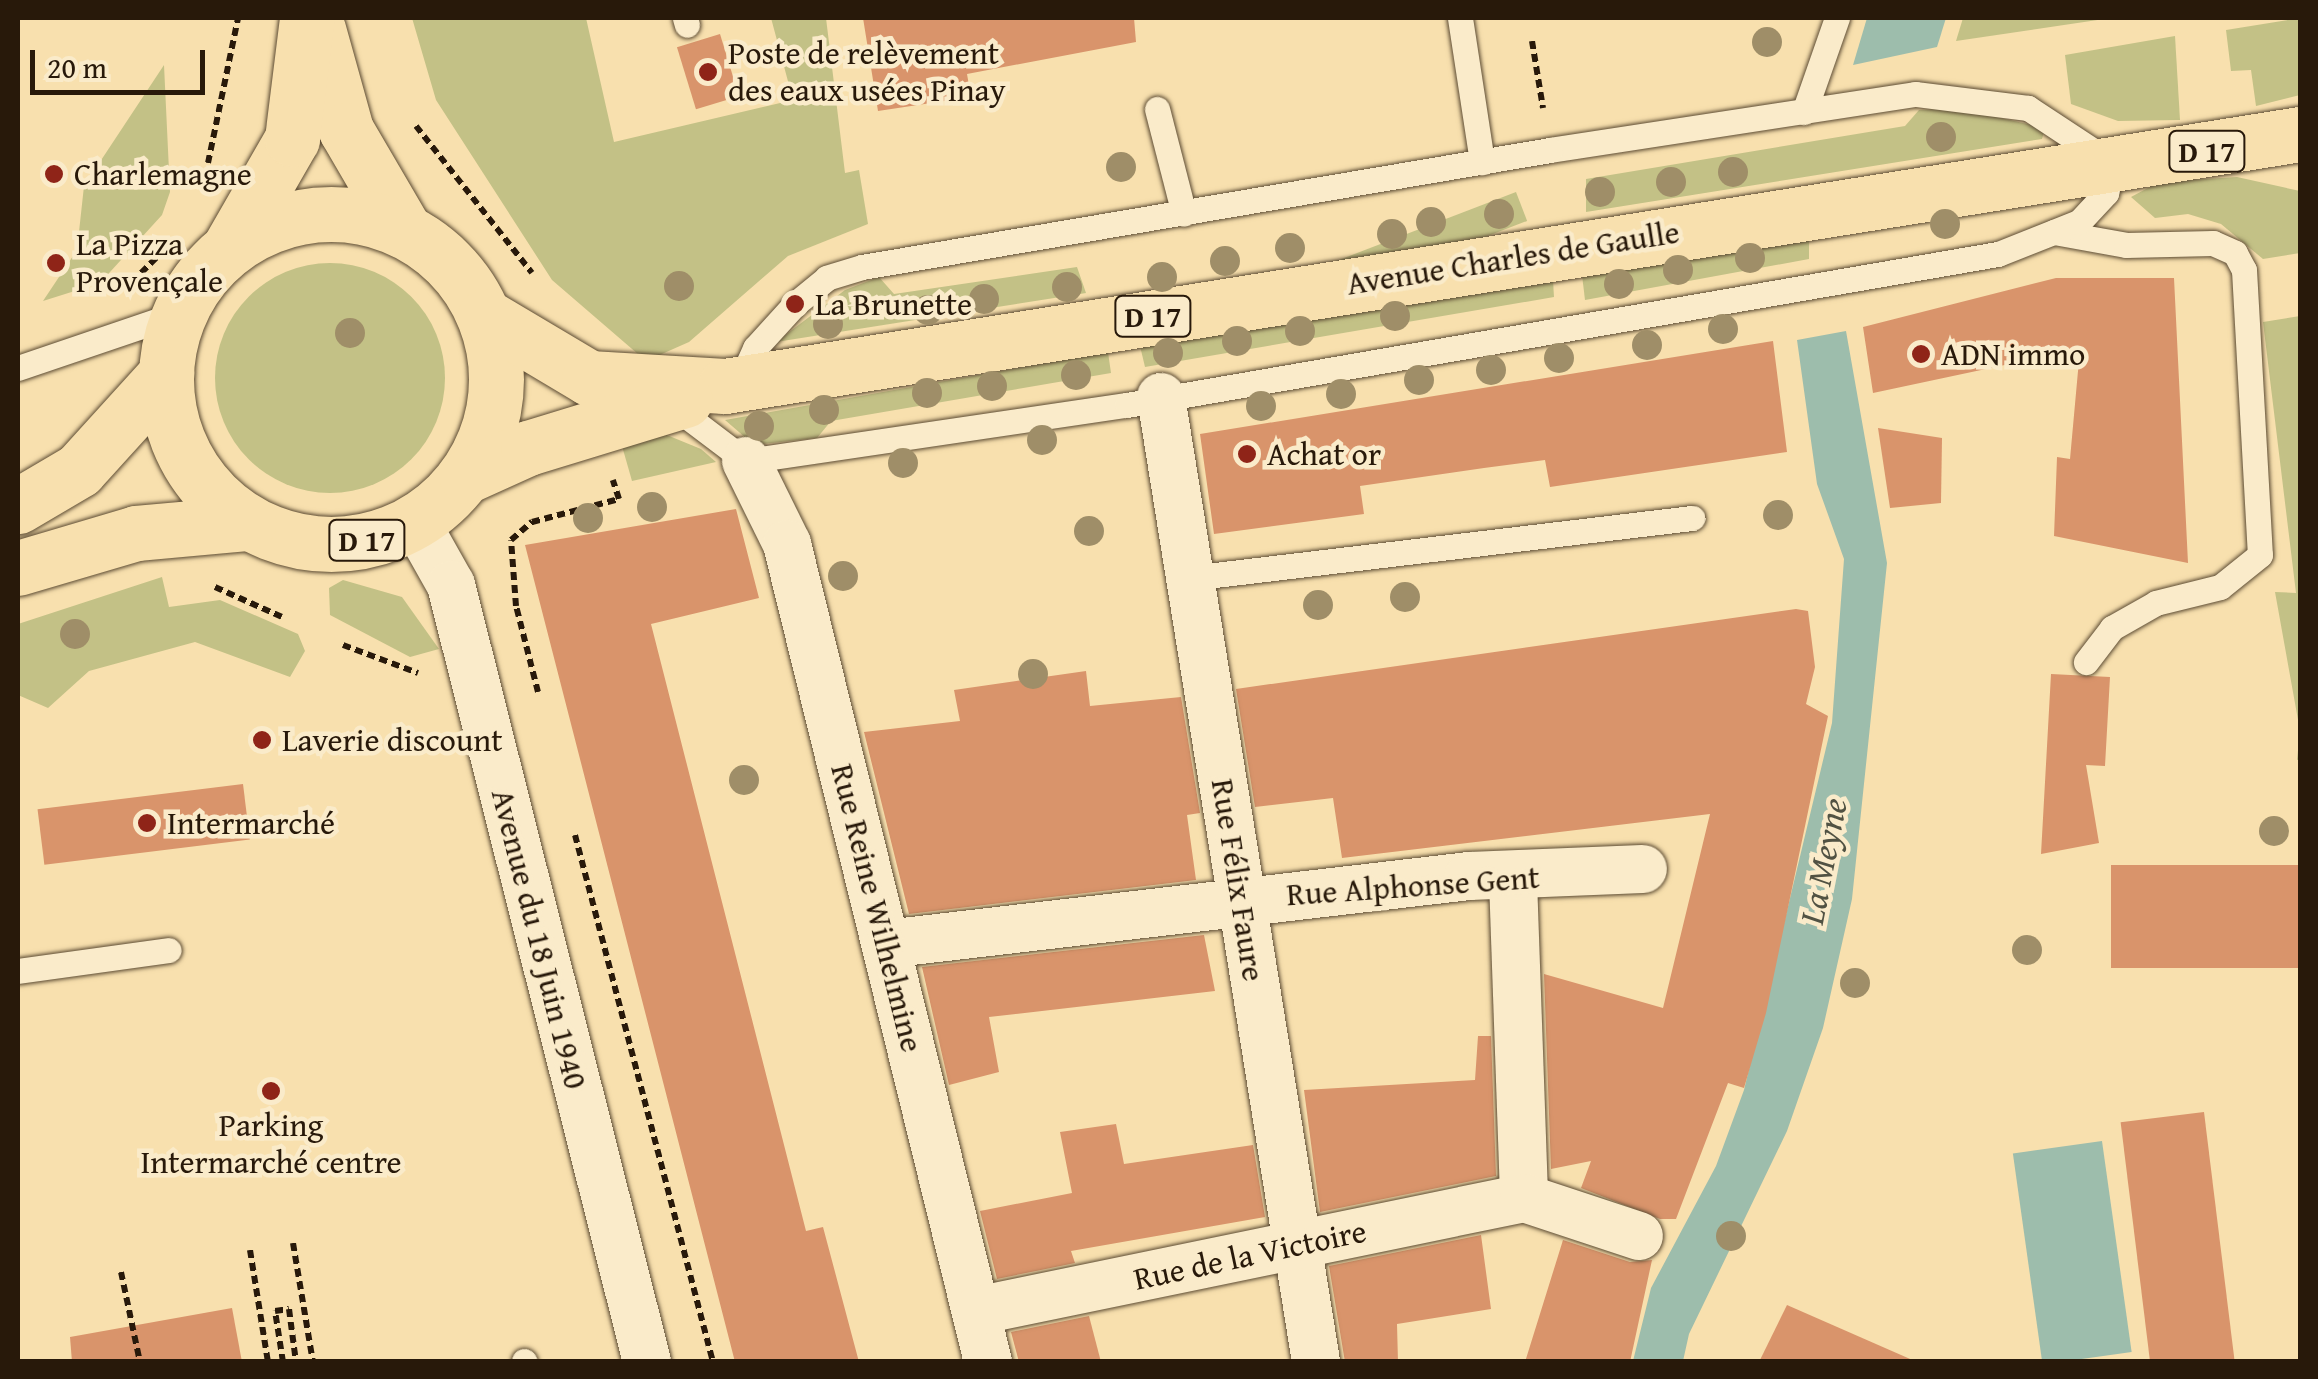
<!DOCTYPE html>
<html>
<head>
<meta charset="utf-8">
<style>
  body { margin:0 }
  #map { position:relative; width:2318px; height:1379px; overflow:hidden; background:#f8e0ae; font-family:"Gentium Book Plus",serif }
  div>[style] { position:absolute }
  [style*='--x'] { left:calc(var(--x)*1px); top:calc(var(--y)*1px); width:calc(var(--w)*1px); rotate:calc(var(--a)*1deg) }
  .green>* { inset:0; background:#c3c186; transform-origin:0 0 }
  .round { border-radius:50% }
  .water>* { inset:0; background:#9dbdac; transform-origin:0 0 }
  .building>* { inset:0; background:#d9946b; transform-origin:0 0 }
  .path>* { height:6px; margin-top:-3px; transform-origin:0; background:repeating-linear-gradient(90deg,#28190a 0 8px,transparent 0 13px) }
  .roads { filter:drop-shadow(0 0 2px #5c4b33) drop-shadow(0 0 2px #5c4b33) }
  .lane>* { height:25px; margin:-12.5px; padding:0 12.5px; transform-origin:12.5px; border-radius:12.5px; background:#faebca }
  .street>* { height:48px; margin:-24px; padding:0 24px; transform-origin:24px; border-radius:24px; background:#faebca }
  .primary>* { height:55px; margin:-27.5px; padding:0 27.5px; transform-origin:27.5px; border-radius:27.5px; background:#f8e0ae }
  .primary>.ring { margin:-27.5px; padding:0; box-sizing:content-box; background:none; border:55px solid #f8e0ae; border-radius:50% }
  .trees>* { width:30px; height:30px; margin:-15px; border-radius:50%; background:#9f8e68 }
  .dots>* { width:28px; height:28px; translate:-50% -50%; box-sizing:border-box; border:5px solid #faebca; border-radius:50% }
  span { translate:-50% -50%; white-space:nowrap; text-align:center; line-height:1.15; -webkit-text-stroke:9px #faebca; paint-order:stroke }
  .shield-label span { padding:2px 8px; background:#faebca; border:2px solid; border-radius:8px; -webkit-text-stroke-width:0 }
  .shield-label { font-size:30px; color:#28190a; font-weight:700 }
  .poi-label { font-size:32px; color:#28190a }
  .left { translate:0 -50%; text-align:left }
  .street-label { font-size:32px; color:#28190a }
  .water-label { font-size:35px; color:#515243; font-style:italic }
  .frame { position:absolute; inset:0; border:20px solid #28190a; pointer-events:none }
  .scale { position:absolute; left:30px; top:50px; width:175px; height:45px; box-sizing:border-box; border:5px solid #28190a; border-top:0; padding-left:12px; font-size:30px; line-height:35px; white-space:nowrap; color:#28190a; -webkit-text-stroke:8px #faebca; paint-order:stroke }
</style>
</head>
<body>
<div id="map">
  <div class="green">
    <div style="clip-path:polygon(412px 18px,586px 18px,614px 142px,793px 100px,771px 18px,826px 18px,845px 173px,859px 170px,868px 224px,788px 256px,689px 342px,646px 361px,552px 280px,436px 100px)"></div>
    <div style="clip-path:polygon(1963px 18px,2111px 18px,1956px 41px)"></div>
    <div style="clip-path:polygon(2300px 18px,2300px 95px,2256px 106px,2251px 70px,2231px 71px,2226px 30px)"></div>
    <div style="clip-path:polygon(2175px 36px,2180px 120px,2118px 121px,2071px 104px,2065px 55px)"></div>
    <div style="clip-path:polygon(164px 65px,170px 192px,162px 215px,100px 283px,43px 301px,77px 250px,84px 186px)"></div>
    <div style="clip-path:polygon(1957px 108px,2045px 128px,2042px 139px,1586px 212px,1586px 179px,1905px 126px,1919px 110px)"></div>
    <div style="clip-path:polygon(2237px 177px,2300px 191px,2300px 253px,2263px 259px,2221px 224px,2188px 214px,2155px 218px,2131px 197px,2159px 182px)"></div>
    <div style="left:1516px;top:192px;width:31px;height:365px;rotate:69deg"></div>
    <div style="clip-path:polygon(1809px 238px,1809px 259px,1585px 300px,1582px 275px)"></div>
    <div class="round" style="left:215px;top:263px;width:230px;height:230px"></div>
    <div style="clip-path:polygon(1077px 267px,1086px 293px,776px 342px,845px 290px,879px 277px,894px 294px)"></div>
    <div style="clip-path:polygon(1553px 280px,1554px 297px,1145px 367px,1140px 346px)"></div>
    <div style="clip-path:polygon(2300px 316px,2300px 759px,2297px 760px,2300px 731px,2275px 592px,2296px 593px,2263px 322px)"></div>
    <div style="clip-path:polygon(1108px 352px,1111px 373px,831px 421px,817px 438px,754px 445px,725px 420px)"></div>
    <div style="clip-path:polygon(657px 431px,701px 449px,716px 462px,632px 481px,618px 432px)"></div>
    <div style="clip-path:polygon(162px 577px,169px 607px,220px 600px,298px 634px,305px 651px,290px 677px,195px 642px,89px 671px,48px 708px,18px 695px,18px 624px)"></div>
    <div style="clip-path:polygon(343px 580px,402px 597px,439px 649px,410px 657px,330px 615px,329px 588px)"></div>
  </div>
  <div class="water">
    <div style="clip-path:polygon(1867px 18px,1946px 18px,1937px 47px,1853px 65px)"></div>
    <div style="clip-path:polygon(1846px 331px,1887px 563px,1852px 899px,1823px 1028px,1787px 1131px,1689px 1334px,1683px 1361px,1633px 1361px,1651px 1288px,1716px 1166px,1744px 1090px,1832px 723px,1844px 559px,1817px 484px,1797px 340px)"></div>
    <div style="left:2102px;top:1141px;width:213px;height:90px;rotate:82deg"></div>
  </div>
  <div class="building">
    <div style="clip-path:polygon(863px 18px,1134px 18px,1136px 42px,967px 74px,971px 97px,878px 111px)"></div>
    <div style="left:720px;top:34px;width:65px;height:45px;rotate:73deg"></div>
    <div style="clip-path:polygon(2056px 278px,2174px 278px,2188px 563px,2054px 536px,2057px 457px,2070px 459px,2080px 349px,1873px 393px,1863px 327px)"></div>
    <div style="clip-path:polygon(1773px 341px,1787px 452px,1550px 487px,1545px 460px,1484px 468px,1360px 486px,1364px 514px,1214px 534px,1200px 434px)"></div>
    <div style="clip-path:polygon(1878px 428px,1942px 438px,1941px 503px,1890px 508px)"></div>
    <div style="clip-path:polygon(736px 509px,759px 598px,651px 624px,806px 1231px,823px 1227px,859px 1362px,735px 1362px,525px 545px)"></div>
    <div style="clip-path:polygon(1796px 609px,1808px 611px,1815px 667px,1806px 704px,1828px 716px,1766px 1013px,1744px 1088px,1728px 1083px,1676px 1219px,1660px 1219px,1581px 1188px,1591px 1161px,1551px 1169px,1544px 974px,1663px 1008px,1710px 814px,1342px 858px,1333px 798px,1255px 807px,1236px 689px)"></div>
    <div style="clip-path:polygon(1086px 671px,1090px 706px,1181px 697px,1200px 813px,1187px 815px,1196px 880px,909px 914px,864px 732px,960px 721px,954px 690px)"></div>
    <div style="clip-path:polygon(2051px 674px,2110px 677px,2105px 766px,2086px 765px,2099px 843px,2041px 854px)"></div>
    <div style="left:243px;top:784px;width:56px;height:207px;rotate:83deg"></div>
    <div style="left:2300px;top:865px;width:103px;height:189px;rotate:90deg"></div>
    <div style="clip-path:polygon(1204px 935px,1215px 991px,989px 1017px,999px 1072px,949px 1085px,922px 967px)"></div>
    <div style="clip-path:polygon(1478px 1036px,1491px 1036px,1496px 1176px,1320px 1212px,1304px 1090px,1475px 1080px)"></div>
    <div style="left:2204px;top:1112px;width:252px;height:84px;rotate:83deg"></div>
    <div style="clip-path:polygon(1116px 1124px,1124px 1164px,1253px 1145px,1265px 1217px,1071px 1251px,1075px 1263px,997px 1279px,980px 1211px,1072px 1193px,1060px 1132px)"></div>
    <div style="clip-path:polygon(1481px 1235px,1491px 1309px,1397px 1324px,1398px 1362px,1345px 1362px,1329px 1266px)"></div>
    <div style="clip-path:polygon(1563px 1240px,1630px 1262px,1652px 1260px,1630px 1362px,1525px 1362px)"></div>
    <div style="clip-path:polygon(1787px 1305px,1917px 1362px,1759px 1362px)"></div>
    <div style="clip-path:polygon(232px 1308px,242px 1362px,72px 1362px,70px 1337px)"></div>
    <div style="clip-path:polygon(1089px 1316px,1101px 1362px,1019px 1362px,1011px 1332px)"></div>
  </div>
  <div class="path">
    <div style="--x:1532;--y:41;--w:68;--a:80.7"></div>
    <div style="--x:416;--y:126;--w:187;--a:51.7"></div>
    <div style="--x:208;--y:163;--w:148;--a:-78.3"></div>
    <div style="--x:132;--y:282;--w:58;--a:-45"></div>
    <div style="--x:215;--y:587;--w:73;--a:24.1"></div>
    <div style="--x:343;--y:645;--w:80;--a:20.5"></div>
    <div style="--x:538;--y:692;--w:89;--a:-104.3"></div>
    <div style="--x:516;--y:606;--w:66;--a:-94.3"></div>
    <div style="--x:511;--y:540;--w:28;--a:-41"></div>
    <div style="--x:532;--y:522;--w:90;--a:-14.8"></div>
    <div style="--x:619;--y:499;--w:20;--a:-108"></div>
    <div style="--x:575;--y:835;--w:545;--a:75.33"></div>
    <div style="--x:293;--y:1243;--w:121;--a:80.5"></div>
    <div style="--x:250;--y:1250;--w:113;--a:80.9"></div>
    <div style="--x:121;--y:1272;--w:92;--a:78.1"></div>
    <div style="--x:283;--y:1362;--w:52;--a:-98.9"></div>
    <div style="--x:275;--y:1311;--w:14;--a:-8"></div>
    <div style="--x:289;--y:1309;--w:53;--a:82.5"></div>
  </div>
  <div class="roads">
    <div class="lane">
      <div style="--x:685;--y:18;--w:7;--a:74"></div>
      <div style="--x:1460;--y:18;--w:146;--a:81.3"></div>
      <div style="--x:1157;--y:109;--w:108;--a:75.6"></div>
      <div style="--x:1804;--y:112;--w:100;--a:-70.7"></div>
      <div style="--x:2054;--y:232;--w:73;--a:10.2"></div>
      <div style="--x:2126;--y:245;--w:87;--a:-1.3"></div>
      <div style="--x:2213;--y:243;--w:24;--a:24"></div>
      <div style="--x:2235;--y:253;--w:19;--a:62"></div>
      <div style="--x:2244;--y:270;--w:285;--a:86.8"></div>
      <div style="--x:2260;--y:555;--w:51;--a:141.3"></div>
      <div style="--x:2220;--y:587;--w:66;--a:166"></div>
      <div style="--x:2156;--y:603;--w:51;--a:150.4"></div>
      <div style="--x:2112;--y:628;--w:43;--a:127.4"></div>
      <div style="--x:18;--y:368;--w:165;--a:-18.8"></div>
      <div style="--x:672;--y:405;--w:93;--a:37.1"></div>
      <div style="--x:746;--y:461;--w:385;--a:-8.4"></div>
      <div style="--x:1127;--y:405;--w:884;--a:-9.84"></div>
      <div style="--x:1998;--y:254;--w:87;--a:-21.6"></div>
      <div style="--x:2079;--y:222;--w:40;--a:-47"></div>
      <div style="--x:2106;--y:193;--w:30;--a:-76"></div>
      <div style="--x:2113;--y:164;--w:102;--a:-146.6"></div>
      <div style="--x:2028;--y:108;--w:114;--a:-172.9"></div>
      <div style="--x:1915;--y:94;--w:369;--a:171.3"></div>
      <div style="--x:1550;--y:150;--w:698;--a:170.35"></div>
      <div style="--x:862;--y:267;--w:37;--a:163"></div>
      <div style="--x:827;--y:278;--w:41;--a:140.9"></div>
      <div style="--x:795;--y:304;--w:59;--a:132.3"></div>
      <div style="--x:755;--y:348;--w:39;--a:114"></div>
      <div style="--x:1190;--y:578;--w:506;--a:-6.82"></div>
      <div style="--x:18;--y:971;--w:152;--a:-7.9"></div>
      <div style="--x:524;--y:1361;--w:1;--a:45"></div>
    </div>
    <div class="street">
      <div style="--x:1161;--y:397;--w:977;--a:80.87"></div>
      <div style="--x:746;--y:461;--w:93;--a:63.7"></div>
      <div style="--x:787;--y:544;--w:842;--a:76.19"></div>
      <div style="--x:416;--y:523;--w:71;--a:60.6"></div>
      <div style="--x:451;--y:585;--w:801;--a:75.84"></div>
      <div style="--x:1513;--y:880;--w:318;--a:88"></div>
      <div style="--x:886;--y:944;--w:587;--a:-6.65"></div>
      <div style="--x:1469;--y:876;--w:174;--a:-2.3"></div>
      <div style="--x:976;--y:1311;--w:560;--a:-11.65"></div>
      <div style="--x:1524;--y:1198;--w:121;--a:18.3"></div>
    </div>
    <div class="primary">
      <div style="--x:318;--y:29;--w:105;--a:74.5"></div>
      <div style="--x:346;--y:130;--w:117;--a:59.7"></div>
      <div class="ring" style="left:166px;top:214px;width:275px;height:275px"></div>
      <div style="--x:231;--y:245;--w:122;--a:-60.1"></div>
      <div style="--x:292;--y:139;--w:122;--a:-82.9"></div>
      <div style="--x:485;--y:316;--w:121;--a:30.8"></div>
      <div style="--x:589;--y:378;--w:136;--a:3.4"></div>
      <div style="--x:725;--y:386;--w:1595;--a:-9.09"></div>
      <div style="--x:466;--y:476;--w:68;--a:-24.3"></div>
      <div style="--x:528;--y:448;--w:164;--a:-17"></div>
      <div style="--x:18;--y:506;--w:71;--a:-30.5"></div>
      <div style="--x:79;--y:470;--w:130;--a:-47.8"></div>
      <div style="--x:18;--y:568;--w:123;--a:-16.5"></div>
      <div style="--x:136;--y:533;--w:113;--a:-5.1"></div>
    </div>
  </div>
  <div class="trees">
    <div style="left:1767px;top:42px"></div>
    <div style="left:1941px;top:137px"></div>
    <div style="left:1121px;top:167px"></div>
    <div style="left:1733px;top:172px"></div>
    <div style="left:1671px;top:182px"></div>
    <div style="left:1600px;top:192px"></div>
    <div style="left:1499px;top:214px"></div>
    <div style="left:1431px;top:222px"></div>
    <div style="left:1945px;top:224px"></div>
    <div style="left:1392px;top:234px"></div>
    <div style="left:1290px;top:248px"></div>
    <div style="left:1750px;top:258px"></div>
    <div style="left:1225px;top:261px"></div>
    <div style="left:1678px;top:270px"></div>
    <div style="left:1162px;top:277px"></div>
    <div style="left:1619px;top:284px"></div>
    <div style="left:679px;top:286px"></div>
    <div style="left:1067px;top:287px"></div>
    <div style="left:984px;top:299px"></div>
    <div style="left:928px;top:310px"></div>
    <div style="left:1395px;top:316px"></div>
    <div style="left:828px;top:324px"></div>
    <div style="left:1723px;top:329px"></div>
    <div style="left:1300px;top:331px"></div>
    <div style="left:350px;top:333px"></div>
    <div style="left:1237px;top:341px"></div>
    <div style="left:1647px;top:345px"></div>
    <div style="left:1168px;top:353px"></div>
    <div style="left:1559px;top:358px"></div>
    <div style="left:1491px;top:370px"></div>
    <div style="left:1076px;top:375px"></div>
    <div style="left:1419px;top:380px"></div>
    <div style="left:992px;top:386px"></div>
    <div style="left:927px;top:393px"></div>
    <div style="left:1341px;top:394px"></div>
    <div style="left:1261px;top:406px"></div>
    <div style="left:824px;top:410px"></div>
    <div style="left:759px;top:426px"></div>
    <div style="left:1042px;top:440px"></div>
    <div style="left:903px;top:463px"></div>
    <div style="left:652px;top:507px"></div>
    <div style="left:1778px;top:515px"></div>
    <div style="left:588px;top:518px"></div>
    <div style="left:1089px;top:531px"></div>
    <div style="left:843px;top:576px"></div>
    <div style="left:1405px;top:597px"></div>
    <div style="left:1318px;top:605px"></div>
    <div style="left:75px;top:634px"></div>
    <div style="left:1033px;top:674px"></div>
    <div style="left:744px;top:780px"></div>
    <div style="left:2274px;top:831px"></div>
    <div style="left:2027px;top:950px"></div>
    <div style="left:1855px;top:983px"></div>
    <div style="left:1731px;top:1236px"></div>
  </div>
  <div class="dots">
    <div style="left:708px;top:72px;background:#8f2418"></div>
    <div style="left:54px;top:174px;background:#8f2418"></div>
    <div style="left:56px;top:263px;background:#8f2418"></div>
    <div style="left:795px;top:304px;background:#8f2418"></div>
    <div style="left:1921px;top:354px;background:#8f2418"></div>
    <div style="left:1247px;top:454px;background:#8f2418"></div>
    <div style="left:262px;top:740px;background:#8f2418"></div>
    <div style="left:147px;top:823px;background:#8f2418"></div>
    <div style="left:271px;top:1091px;background:#8f2418"></div>
  </div>
  <div class="shield-label">
    <span style="left:2207px;top:151px">D 17</span>
    <span style="left:1153px;top:316px">D 17</span>
    <span style="left:367px;top:540px">D 17</span>
  </div>
  <div class="poi-label">
    <span class="left" style="left:728px;top:72px">Poste de relèvement<br>des eaux usées Pinay</span>
    <span class="left" style="left:74px;top:174px">Charlemagne</span>
    <span class="left" style="left:76px;top:263px">La Pizza<br>Provençale</span>
    <span class="left" style="left:815px;top:304px">La Brunette</span>
    <span class="left" style="left:1941px;top:354px">ADN immo</span>
    <span class="left" style="left:1267px;top:454px">Achat or</span>
    <span class="left" style="left:282px;top:740px">Laverie discount</span>
    <span class="left" style="left:167px;top:823px">Intermarché</span>
    <span style="left:271px;top:1144px">Parking<br>Intermarché centre</span>
  </div>
  <div class="street-label">
    <span style="left:1513px;top:258px;rotate:-9deg">Avenue Charles de Gaulle</span>
    <span style="left:1238px;top:880px;rotate:81deg">Rue Félix Faure</span>
    <span style="left:1413px;top:886px;rotate:-4deg">Rue Alphonse Gent</span>
    <span style="left:877px;top:908px;rotate:76deg">Rue Reine Wilhelmine</span>
    <span style="left:539px;top:939px;rotate:76deg">Avenue du 18 Juin 1940</span>
    <span style="left:1250px;top:1255px;rotate:-12deg">Rue de la Victoire</span>
  </div>
  <div class="water-label">
    <span style="left:1823px;top:861px;rotate:-79deg">La Meyne</span>
  </div>
  <div class="frame"></div>
  <div class="scale">20 m</div>
</div>
</body>
</html>
